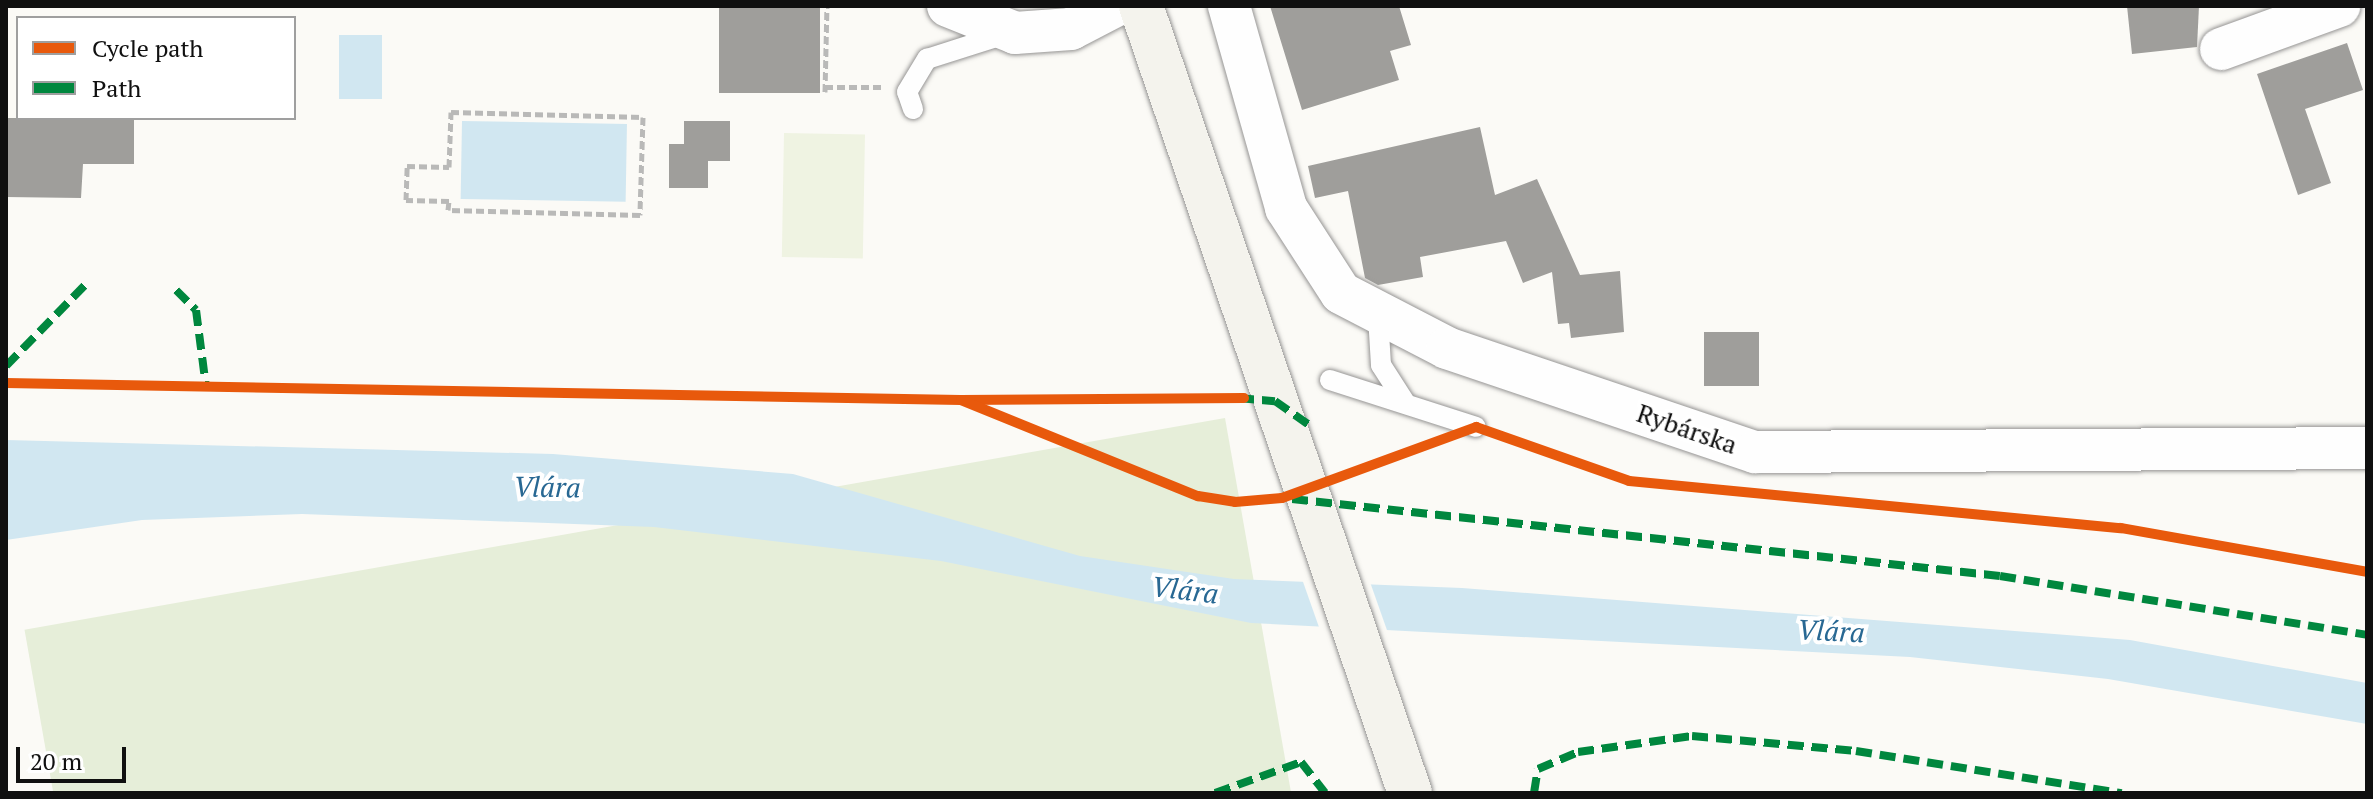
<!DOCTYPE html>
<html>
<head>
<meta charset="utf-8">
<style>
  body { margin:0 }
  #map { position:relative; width:2373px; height:799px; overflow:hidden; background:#fbfaf6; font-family:"PT Serif",serif }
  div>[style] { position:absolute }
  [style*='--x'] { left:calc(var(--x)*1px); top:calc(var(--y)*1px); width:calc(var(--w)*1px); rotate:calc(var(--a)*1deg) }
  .green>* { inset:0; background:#e6eed9; transform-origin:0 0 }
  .pitch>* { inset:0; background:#eff3e2; transform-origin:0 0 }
  .water>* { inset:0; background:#d1e7f1; transform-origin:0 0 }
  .pier>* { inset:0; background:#fbfaf6 }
  .building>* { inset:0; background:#9f9e9b; transform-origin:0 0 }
  .path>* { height:5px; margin-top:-2.5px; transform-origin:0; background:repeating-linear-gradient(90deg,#b9b9b8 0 8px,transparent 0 12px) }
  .roads { filter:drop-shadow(0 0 2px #969594) drop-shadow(0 0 2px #969594) }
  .lane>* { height:20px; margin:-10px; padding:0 10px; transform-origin:10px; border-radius:10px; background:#fefefe }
  .street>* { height:42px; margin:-21px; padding:0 21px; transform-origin:21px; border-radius:21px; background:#fefefe }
  .secondary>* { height:44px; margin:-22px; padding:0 22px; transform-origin:22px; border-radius:22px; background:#f4f3ed }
  .quiet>* { height:8px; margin-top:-4px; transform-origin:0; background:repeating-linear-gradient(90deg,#00873e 0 16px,transparent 0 24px) }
  .cycleway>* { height:10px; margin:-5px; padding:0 5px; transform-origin:5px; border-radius:5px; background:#e8590c }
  span { translate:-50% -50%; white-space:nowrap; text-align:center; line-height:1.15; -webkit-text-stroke:8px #fff; paint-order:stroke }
  .street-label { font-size:26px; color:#101010 }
  .water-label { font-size:28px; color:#286893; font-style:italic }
  .frame { position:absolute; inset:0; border:8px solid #101010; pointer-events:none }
  .legend { position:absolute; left:16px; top:16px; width:280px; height:104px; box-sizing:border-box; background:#fff; border:2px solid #9f9f9f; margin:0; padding:10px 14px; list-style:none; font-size:24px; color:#101010 }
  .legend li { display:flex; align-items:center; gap:16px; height:40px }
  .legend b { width:40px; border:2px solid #9f9f9f }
  .scale { position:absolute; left:16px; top:747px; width:110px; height:36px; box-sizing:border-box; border:4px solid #101010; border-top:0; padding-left:10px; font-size:24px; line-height:28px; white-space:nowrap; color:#101010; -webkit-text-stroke:6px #fff; paint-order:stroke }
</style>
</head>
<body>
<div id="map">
  <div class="green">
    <div style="left:1225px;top:418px;width:381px;height:1219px;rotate:80deg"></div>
  </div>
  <div class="pitch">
    <div style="left:784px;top:133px;width:81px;height:124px;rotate:1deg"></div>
  </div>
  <div class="water">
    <div style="left:339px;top:35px;width:43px;height:64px"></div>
    <div style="left:462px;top:121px;width:165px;height:78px;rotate:1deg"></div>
    <div style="clip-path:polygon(6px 440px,553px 454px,793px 474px,1080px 556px,1234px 579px,1462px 588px,2130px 640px,2367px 683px,2367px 724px,2108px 679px,1910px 657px,1251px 623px,941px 561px,654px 527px,302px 514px,142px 520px,6px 540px)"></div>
  </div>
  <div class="pier">
    <div style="clip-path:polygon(1302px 579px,1370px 582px,1388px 633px,1320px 630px)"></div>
  </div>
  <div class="building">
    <div style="left:719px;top:6px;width:101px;height:87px"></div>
    <div style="clip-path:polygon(1270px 6px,1399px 6px,1411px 45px,1390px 51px,1399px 80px,1302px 110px)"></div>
    <div style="clip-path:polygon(2127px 6px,2199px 6px,2197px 47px,2132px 54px)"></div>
    <div style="clip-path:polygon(2347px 43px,2363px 90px,2305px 109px,2331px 183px,2298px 195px,2257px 74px)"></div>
    <div style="clip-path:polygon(6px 118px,134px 118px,134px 164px,83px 164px,81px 198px,6px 197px)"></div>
    <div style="clip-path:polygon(684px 121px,730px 121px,730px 161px,708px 161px,708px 188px,669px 188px,669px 144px,684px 144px)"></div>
    <div style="clip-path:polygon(1480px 127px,1495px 195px,1537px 179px,1580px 275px,1620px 271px,1624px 332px,1571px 338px,1569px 323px,1558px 324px,1552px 272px,1523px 283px,1506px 241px,1420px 257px,1423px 277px,1378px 285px,1365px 278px,1348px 191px,1315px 198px,1308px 166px)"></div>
    <div style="left:1704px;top:332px;width:55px;height:54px"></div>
  </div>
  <div class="path">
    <div style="--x:825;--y:87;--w:56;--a:0"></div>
    <div style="--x:825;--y:92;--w:86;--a:-88.7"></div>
    <div style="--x:451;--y:112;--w:192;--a:1.5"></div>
    <div style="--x:643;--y:117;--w:98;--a:91.8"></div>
    <div style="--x:640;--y:215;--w:192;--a:-178.5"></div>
    <div style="--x:448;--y:210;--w:9;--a:-84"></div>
    <div style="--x:449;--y:201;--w:43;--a:-178.7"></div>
    <div style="--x:406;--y:200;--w:34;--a:-88"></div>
    <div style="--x:407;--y:166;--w:42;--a:1.4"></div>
    <div style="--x:449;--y:167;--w:55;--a:-87.9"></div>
  </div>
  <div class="roads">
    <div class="lane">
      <div style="--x:913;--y:109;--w:18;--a:-109"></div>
      <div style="--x:907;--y:92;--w:39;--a:-59"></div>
      <div style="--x:927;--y:59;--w:76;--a:-17.7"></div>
      <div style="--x:1378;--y:316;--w:49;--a:86.5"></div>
      <div style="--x:1381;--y:365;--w:46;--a:57.3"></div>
      <div style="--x:1330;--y:380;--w:153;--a:17.8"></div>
    </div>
    <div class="street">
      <div style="--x:948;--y:6;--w:72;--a:21.9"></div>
      <div style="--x:1015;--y:33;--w:56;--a:-4.1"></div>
      <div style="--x:1071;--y:29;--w:50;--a:-27.6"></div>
      <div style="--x:1229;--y:6;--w:210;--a:74.2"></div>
      <div style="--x:1286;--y:208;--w:101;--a:57.1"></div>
      <div style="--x:1341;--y:293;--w:119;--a:27.4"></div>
      <div style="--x:1447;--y:348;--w:325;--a:18.7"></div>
      <div style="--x:1755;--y:452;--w:612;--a:-0.37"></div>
      <div style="--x:2221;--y:49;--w:126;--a:-20"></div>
    </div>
    <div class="secondary">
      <div style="--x:1141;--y:6;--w:832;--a:71.13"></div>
    </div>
  </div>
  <div class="quiet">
    <div style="--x:176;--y:290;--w:28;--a:45"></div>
    <div style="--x:196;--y:310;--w:78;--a:82.6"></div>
    <div style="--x:6;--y:366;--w:113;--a:-45.7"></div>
    <div style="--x:1238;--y:398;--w:37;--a:5"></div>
    <div style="--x:1275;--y:401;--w:45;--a:35.1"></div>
    <div style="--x:1292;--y:499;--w:712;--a:6.21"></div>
    <div style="--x:2000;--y:576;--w:372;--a:9.1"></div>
    <div style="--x:1215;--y:793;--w:91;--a:-19.8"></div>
    <div style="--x:1301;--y:762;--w:39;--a:52"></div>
    <div style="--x:1534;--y:793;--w:24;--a:-81"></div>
    <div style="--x:1538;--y:769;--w:43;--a:-23"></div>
    <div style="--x:1578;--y:752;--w:115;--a:-8"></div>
    <div style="--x:1692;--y:736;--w:165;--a:5.2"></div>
    <div style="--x:1856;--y:751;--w:269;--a:9"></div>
  </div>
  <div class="cycleway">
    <div style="--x:6;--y:383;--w:955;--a:1.02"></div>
    <div style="--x:961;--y:400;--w:283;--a:-0.4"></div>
    <div style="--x:961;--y:400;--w:256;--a:22.1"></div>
    <div style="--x:1198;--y:496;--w:37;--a:9"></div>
    <div style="--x:1235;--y:502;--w:47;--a:-4.9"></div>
    <div style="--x:1282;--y:498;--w:207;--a:-20.1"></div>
    <div style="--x:1476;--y:427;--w:162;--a:19.4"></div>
    <div style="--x:1629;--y:481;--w:494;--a:5.5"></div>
    <div style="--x:2121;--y:528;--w:250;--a:10.1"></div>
  </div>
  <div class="street-label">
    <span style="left:1687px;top:429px;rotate:19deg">Rybárska</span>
  </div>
  <div class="water-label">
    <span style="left:547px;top:487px;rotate:1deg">Vlára</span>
    <span style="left:1185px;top:590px;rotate:7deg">Vlára</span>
    <span style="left:1831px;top:631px;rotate:3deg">Vlára</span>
  </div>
  <div class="frame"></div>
  <ul class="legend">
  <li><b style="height:10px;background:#e8590c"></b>Cycle path</li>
  <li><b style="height:10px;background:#00873e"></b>Path</li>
  </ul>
  <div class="scale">20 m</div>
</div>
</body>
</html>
